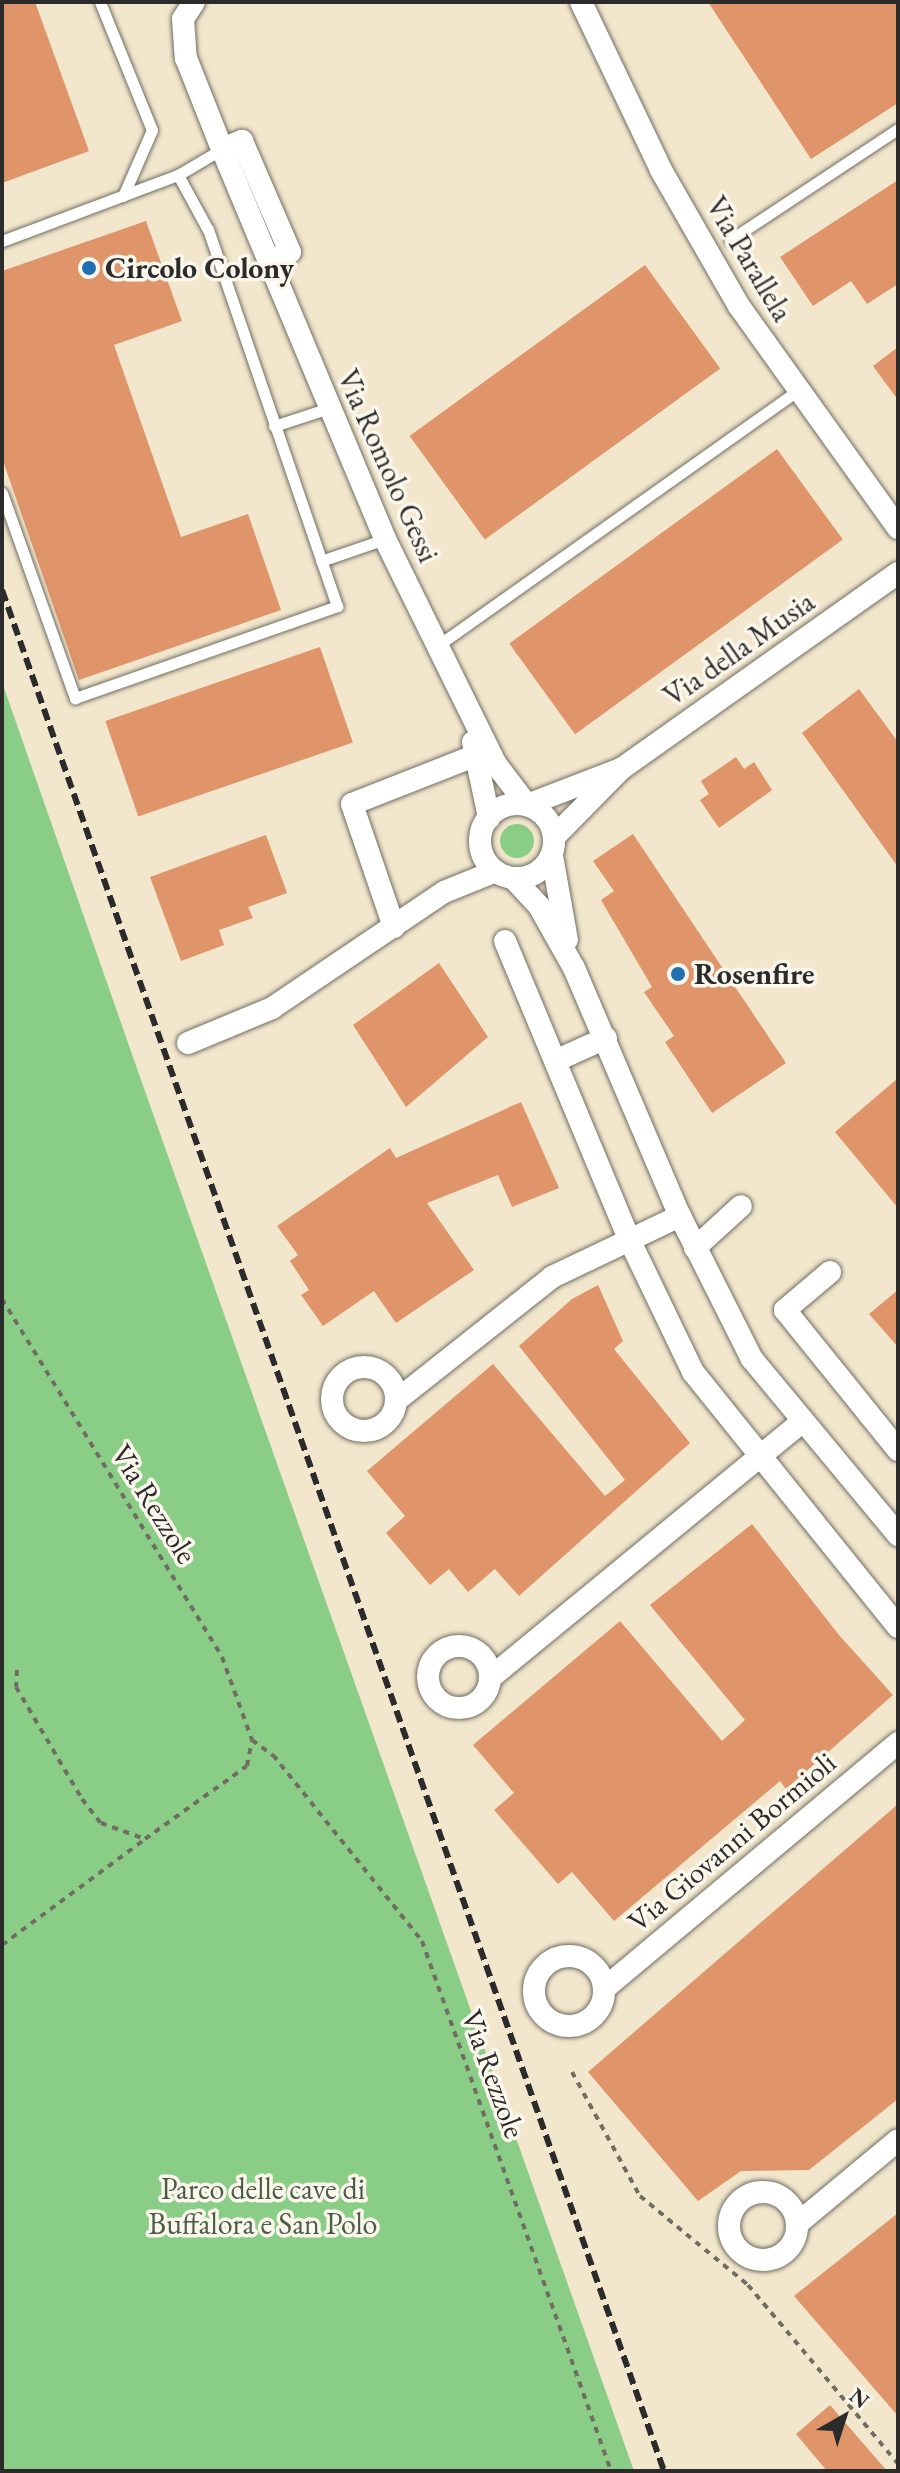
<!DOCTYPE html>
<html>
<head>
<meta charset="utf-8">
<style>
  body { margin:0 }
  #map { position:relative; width:900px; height:2473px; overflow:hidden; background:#f2e7cc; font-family:"EB Garamond",serif }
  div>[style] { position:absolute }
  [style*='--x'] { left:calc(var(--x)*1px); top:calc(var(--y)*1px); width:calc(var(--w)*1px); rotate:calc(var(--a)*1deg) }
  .green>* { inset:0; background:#8acd86 }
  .round { border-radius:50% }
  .building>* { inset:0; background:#df9469; transform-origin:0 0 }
  .path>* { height:4px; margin-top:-2px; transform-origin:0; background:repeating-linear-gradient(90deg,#716d63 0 6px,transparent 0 12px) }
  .roads { filter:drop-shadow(0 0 2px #716d63) drop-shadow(0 0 2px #716d63) }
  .service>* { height:11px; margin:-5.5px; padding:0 5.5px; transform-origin:5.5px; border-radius:5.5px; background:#fff }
  .minor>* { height:22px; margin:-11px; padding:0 11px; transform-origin:11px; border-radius:11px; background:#fff }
  .minor>.ring { margin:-11px; padding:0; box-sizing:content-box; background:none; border:22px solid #fff; border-radius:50% }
  .rail>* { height:6px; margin-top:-3px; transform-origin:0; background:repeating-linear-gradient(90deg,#2b2b2b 0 12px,transparent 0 18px) }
  .dots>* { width:22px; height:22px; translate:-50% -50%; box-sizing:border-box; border:4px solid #fbf7ec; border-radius:50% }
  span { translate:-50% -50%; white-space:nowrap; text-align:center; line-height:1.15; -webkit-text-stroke:7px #fbf7ec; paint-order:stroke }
  .street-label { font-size:30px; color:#2b2b2b }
  .poi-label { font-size:30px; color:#2b2b2b; font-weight:700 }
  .left { translate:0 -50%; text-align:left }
  .park-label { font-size:30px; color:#485c46 }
  .frame { position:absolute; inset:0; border:4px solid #2b2b2b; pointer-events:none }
  .north { position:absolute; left:804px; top:2377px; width:80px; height:80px; -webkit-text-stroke:6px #fbf7ec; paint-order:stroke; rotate:39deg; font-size:22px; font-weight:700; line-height:32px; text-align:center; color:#2b2b2b }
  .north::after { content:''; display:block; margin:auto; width:28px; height:36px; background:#2b2b2b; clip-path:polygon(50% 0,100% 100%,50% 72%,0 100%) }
</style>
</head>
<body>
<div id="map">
  <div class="green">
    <div style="clip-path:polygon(2px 682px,134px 1060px,634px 2471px,2px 2471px)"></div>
    <div class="round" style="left:500px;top:824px;width:34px;height:34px"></div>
  </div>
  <div class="building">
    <div style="clip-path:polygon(2px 2px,35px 2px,89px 151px,2px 183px)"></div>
    <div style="clip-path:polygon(708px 2px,898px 2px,898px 103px,811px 159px)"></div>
    <div style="clip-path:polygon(898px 180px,898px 284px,867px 304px,851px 281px,813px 306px,780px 257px)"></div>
    <div style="clip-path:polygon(146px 221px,182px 321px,114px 345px,181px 537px,248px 514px,281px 610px,79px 680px,2px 458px,2px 271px)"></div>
    <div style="left:645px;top:265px;width:128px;height:291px;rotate:54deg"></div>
    <div style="clip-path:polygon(898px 347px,898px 400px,873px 366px)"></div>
    <div style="left:777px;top:449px;width:112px;height:331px;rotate:54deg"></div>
    <div style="left:320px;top:647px;width:101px;height:227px;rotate:71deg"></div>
    <div style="clip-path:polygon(859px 689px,898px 742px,898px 867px,802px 733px)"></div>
    <div style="clip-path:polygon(736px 757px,744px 769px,754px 762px,772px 790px,719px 828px,700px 800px,709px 794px,701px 781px)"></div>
    <div style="clip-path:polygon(633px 834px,786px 1063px,712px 1113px,665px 1042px,674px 1036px,644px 992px,652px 987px,601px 900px,614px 891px,593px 861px)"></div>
    <div style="clip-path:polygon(266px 835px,287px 893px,248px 907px,253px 918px,219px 930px,224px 945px,181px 961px,150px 877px)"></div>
    <div style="clip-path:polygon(439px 963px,488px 1037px,406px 1107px,353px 1025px)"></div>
    <div style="clip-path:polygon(898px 1078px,898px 1208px,835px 1132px)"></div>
    <div style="clip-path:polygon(521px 1102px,559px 1188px,512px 1207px,498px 1175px,427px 1203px,474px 1270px,396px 1323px,374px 1291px,323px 1326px,301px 1295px,309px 1290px,290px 1261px,298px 1255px,277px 1226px,390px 1148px,396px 1158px)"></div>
    <div style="clip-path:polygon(598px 1285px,623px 1341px,614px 1349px,690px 1443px,519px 1596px,495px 1569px,468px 1592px,449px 1569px,430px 1585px,386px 1533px,405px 1516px,367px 1471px,493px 1364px,605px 1496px,625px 1480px,519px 1346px,572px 1299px)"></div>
    <div style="clip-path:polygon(898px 1290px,898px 1347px,869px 1314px)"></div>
    <div style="clip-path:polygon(752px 1524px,839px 1635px,893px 1695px,786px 1789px,780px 1781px,614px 1921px,572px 1872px,558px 1884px,494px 1810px,514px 1793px,473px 1745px,620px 1621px,722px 1741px,745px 1720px,650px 1605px)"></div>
    <div style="clip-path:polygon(898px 1804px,898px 2099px,809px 2170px,741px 2171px,698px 2201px,588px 2072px)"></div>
    <div style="clip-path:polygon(898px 2213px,898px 2416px,794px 2296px)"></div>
    <div style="clip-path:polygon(830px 2405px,887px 2471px,827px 2471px,796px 2434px)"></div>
  </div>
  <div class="path">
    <div style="--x:2;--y:1299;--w:420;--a:58.4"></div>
    <div style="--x:222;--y:1657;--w:88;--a:70.1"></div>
    <div style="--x:252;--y:1740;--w:26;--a:36"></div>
    <div style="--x:273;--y:1755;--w:238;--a:51.3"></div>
    <div style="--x:422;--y:1941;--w:563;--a:70.37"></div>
    <div style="--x:17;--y:1670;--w:17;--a:93"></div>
    <div style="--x:16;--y:1687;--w:130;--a:59.5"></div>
    <div style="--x:82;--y:1799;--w:31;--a:52"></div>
    <div style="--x:101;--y:1823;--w:47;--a:20"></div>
    <div style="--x:145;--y:1839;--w:125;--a:-35.6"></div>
    <div style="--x:247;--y:1766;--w:26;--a:-79"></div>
    <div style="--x:2;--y:1945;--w:178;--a:-36.5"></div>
    <div style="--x:572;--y:2072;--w:141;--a:61.3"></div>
    <div style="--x:640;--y:2196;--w:140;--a:39.5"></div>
    <div style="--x:748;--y:2285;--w:234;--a:50"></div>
  </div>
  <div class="roads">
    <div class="service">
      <div style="--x:100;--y:2;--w:138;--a:67.9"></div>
      <div style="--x:152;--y:130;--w:72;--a:113.7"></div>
      <div style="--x:730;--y:240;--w:201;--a:-33.5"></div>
      <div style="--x:2;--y:241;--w:188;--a:-20.6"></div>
      <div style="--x:178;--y:175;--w:51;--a:-30.6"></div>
      <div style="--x:274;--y:426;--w:58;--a:-18.1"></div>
      <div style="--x:2;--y:493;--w:218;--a:70.4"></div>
      <div style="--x:75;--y:698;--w:278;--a:-19.3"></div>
      <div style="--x:337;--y:606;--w:398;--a:-108.9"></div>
      <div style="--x:208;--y:230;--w:63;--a:-118.6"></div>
      <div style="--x:321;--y:561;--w:68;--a:-19"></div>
      <div style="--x:437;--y:646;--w:443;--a:-35.3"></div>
    </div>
    <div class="minor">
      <div style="--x:194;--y:2;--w:20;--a:123"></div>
      <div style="--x:183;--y:19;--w:39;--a:86"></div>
      <div style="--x:186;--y:58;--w:98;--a:68.4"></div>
      <div style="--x:222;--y:149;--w:423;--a:67.3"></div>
      <div style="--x:385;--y:539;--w:250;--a:63.8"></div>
      <div style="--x:495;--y:763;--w:53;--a:52.7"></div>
      <div style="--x:527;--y:805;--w:101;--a:-21"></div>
      <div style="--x:581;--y:2;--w:186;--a:64.5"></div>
      <div style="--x:661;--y:170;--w:157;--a:60.2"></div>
      <div style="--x:739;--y:306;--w:273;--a:54.4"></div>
      <div style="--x:222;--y:149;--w:22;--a:-22"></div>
      <div style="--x:242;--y:141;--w:121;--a:66.6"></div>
      <div style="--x:290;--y:252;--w:24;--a:156"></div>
      <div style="--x:473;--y:742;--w:78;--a:78.1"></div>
      <div class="ring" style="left:480px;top:804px;width:52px;height:52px"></div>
      <div style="--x:554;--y:837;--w:95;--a:-45.4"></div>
      <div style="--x:621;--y:769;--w:339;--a:-35.3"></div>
      <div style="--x:552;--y:856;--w:85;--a:79.9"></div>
      <div style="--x:513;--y:878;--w:38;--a:47"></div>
      <div style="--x:539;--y:906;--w:71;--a:60.6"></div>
      <div style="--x:574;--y:968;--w:270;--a:66.9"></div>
      <div style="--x:680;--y:1216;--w:160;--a:63.3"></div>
      <div style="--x:752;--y:1359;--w:229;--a:50.3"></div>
      <div style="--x:394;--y:927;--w:130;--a:-108.9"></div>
      <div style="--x:352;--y:804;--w:134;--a:-21.4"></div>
      <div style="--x:505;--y:941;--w:323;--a:67.4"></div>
      <div style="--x:629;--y:1239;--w:148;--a:64.3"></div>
      <div style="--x:693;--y:1372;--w:327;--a:51.2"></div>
      <div style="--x:188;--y:1043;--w:91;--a:-22.6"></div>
      <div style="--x:272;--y:1008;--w:207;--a:-34"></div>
      <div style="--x:444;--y:892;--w:56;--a:-22"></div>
      <div style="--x:555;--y:1061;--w:56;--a:-24.3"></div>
      <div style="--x:695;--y:1248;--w:62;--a:-42.4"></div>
      <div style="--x:830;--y:1272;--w:59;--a:139.8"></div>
      <div style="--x:785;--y:1310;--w:180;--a:51.1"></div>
      <div class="ring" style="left:332px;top:1367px;width:42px;height:42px"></div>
      <div style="--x:397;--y:1400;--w:198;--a:-38.4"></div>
      <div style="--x:552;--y:1277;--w:142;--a:-25.5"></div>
      <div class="ring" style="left:428px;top:1646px;width:40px;height:40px"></div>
      <div style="--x:490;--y:1678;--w:405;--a:-39.4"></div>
      <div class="ring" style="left:534px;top:1956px;width:48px;height:48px"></div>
      <div style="--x:605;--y:1988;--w:382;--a:-39.9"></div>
      <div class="ring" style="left:729px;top:2192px;width:46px;height:46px"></div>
      <div style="--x:797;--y:2224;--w:131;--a:-39.7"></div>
    </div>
  </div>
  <div class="rail">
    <div style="--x:2;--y:590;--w:1994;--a:70.61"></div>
  </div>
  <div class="dots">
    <div style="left:89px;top:268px;background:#1f6fb2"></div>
    <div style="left:678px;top:974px;background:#1f6fb2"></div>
  </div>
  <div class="street-label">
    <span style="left:749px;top:259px;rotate:59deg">Via Parallela</span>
    <span style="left:388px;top:466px;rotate:66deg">Via Romolo Gessi</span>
    <span style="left:739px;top:649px;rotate:-35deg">Via della Musia</span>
    <span style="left:154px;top:1504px;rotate:58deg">Via Rezzole</span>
    <span style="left:732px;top:1842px;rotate:-40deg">Via Giovanni Bormioli</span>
    <span style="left:493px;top:2074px;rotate:70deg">Via Rezzole</span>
  </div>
  <div class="poi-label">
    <span class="left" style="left:105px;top:268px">Circolo Colony</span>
    <span class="left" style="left:694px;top:974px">Rosenfire</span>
  </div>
  <div class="park-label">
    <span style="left:263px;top:2206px">Parco delle cave di<br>Buffalora e San Polo</span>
  </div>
  <div class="frame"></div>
  <div class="north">N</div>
</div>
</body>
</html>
